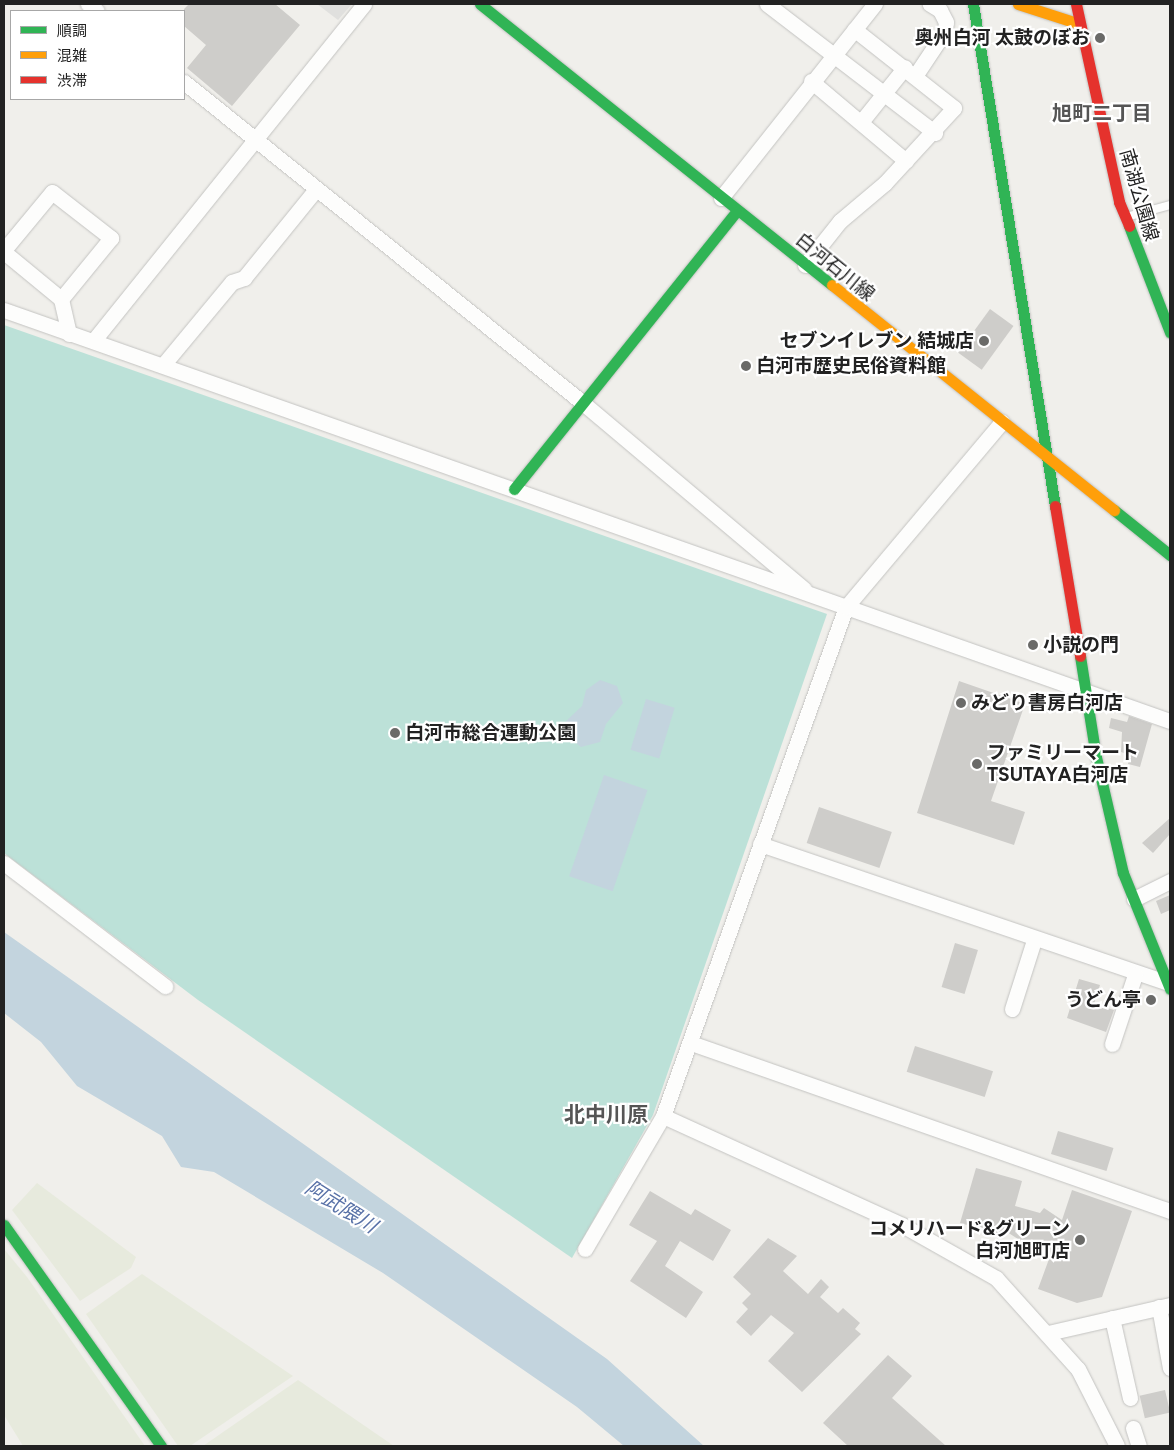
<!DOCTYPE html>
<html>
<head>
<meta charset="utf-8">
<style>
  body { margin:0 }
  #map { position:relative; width:1174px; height:1450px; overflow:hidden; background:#f0efeb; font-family:Figtree,"Noto Sans JP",sans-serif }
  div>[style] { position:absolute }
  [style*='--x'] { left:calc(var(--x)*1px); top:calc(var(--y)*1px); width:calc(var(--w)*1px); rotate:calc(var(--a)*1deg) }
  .farmland>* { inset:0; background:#e7eadd }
  .pitch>* { inset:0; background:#bce1d8 }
  .parking>* { inset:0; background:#e0e0de }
  .water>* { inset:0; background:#c3d4de; transform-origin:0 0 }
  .building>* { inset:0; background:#cecdca; transform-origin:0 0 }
  .roads { filter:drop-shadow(0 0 1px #c3c3c1) drop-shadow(0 0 1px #c3c3c1) }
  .lane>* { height:8px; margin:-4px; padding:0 4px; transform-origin:4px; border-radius:4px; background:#fdfdfc }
  .street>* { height:15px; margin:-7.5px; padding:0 7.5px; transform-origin:7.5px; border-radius:7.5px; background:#fdfdfc }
  .fast>* { height:11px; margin:-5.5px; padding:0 5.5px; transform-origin:5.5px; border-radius:5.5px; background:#30b455 }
  .slow>* { height:11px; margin:-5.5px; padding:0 5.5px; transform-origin:5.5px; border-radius:5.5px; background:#ff9f0a }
  .jam>* { height:11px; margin:-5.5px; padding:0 5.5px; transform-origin:5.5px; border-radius:5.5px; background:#e5322d }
  .dots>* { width:14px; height:14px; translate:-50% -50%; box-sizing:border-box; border:2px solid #fff; border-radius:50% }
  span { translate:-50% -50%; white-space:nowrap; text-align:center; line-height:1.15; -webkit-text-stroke:4.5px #fff; paint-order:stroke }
  .poi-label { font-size:19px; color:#222; font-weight:700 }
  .right { translate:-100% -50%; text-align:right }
  .left { translate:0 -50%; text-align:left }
  .street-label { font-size:19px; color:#222 }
  .neighbourhood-label { font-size:20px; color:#555; font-weight:700 }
  .water-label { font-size:20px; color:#5871a7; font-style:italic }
  .quarter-label { font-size:21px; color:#555; font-weight:700 }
  .frame { position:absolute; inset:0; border:5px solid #222; pointer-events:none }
  .legend { position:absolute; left:10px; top:10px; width:175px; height:90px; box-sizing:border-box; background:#fff; border:1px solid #a7a7a7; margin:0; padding:6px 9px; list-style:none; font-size:15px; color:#222 }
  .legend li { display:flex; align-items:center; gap:10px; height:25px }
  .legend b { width:25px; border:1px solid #a7a7a7 }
</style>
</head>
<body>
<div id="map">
  <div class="farmland">
    <div style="clip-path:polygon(37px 1183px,136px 1257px,131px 1268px,80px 1301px,12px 1210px)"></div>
    <div style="clip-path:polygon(4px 1249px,27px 1277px,145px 1446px,23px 1446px,4px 1415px)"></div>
    <div style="clip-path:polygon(142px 1274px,293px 1376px,190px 1446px,178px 1446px,86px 1314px)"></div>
    <div style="clip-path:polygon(298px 1380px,394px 1446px,203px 1446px)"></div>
  </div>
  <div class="pitch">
    <div style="clip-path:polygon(4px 325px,827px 614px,653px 1115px,572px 1258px,198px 1000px,4px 853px)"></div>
  </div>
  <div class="parking">
    <div style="clip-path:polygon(317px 4px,352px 4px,338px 20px)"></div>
  </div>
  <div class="water">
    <div style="clip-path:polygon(600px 680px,617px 686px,623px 703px,606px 724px,600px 742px,581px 747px,566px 735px,565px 722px,582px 706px,586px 690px)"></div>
    <div style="left:646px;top:699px;width:30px;height:53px;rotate:17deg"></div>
    <div style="left:604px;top:775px;width:46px;height:107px;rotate:19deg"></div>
    <div style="clip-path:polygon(4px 932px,607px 1359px,704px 1446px,624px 1446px,577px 1407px,383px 1273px,214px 1172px,181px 1167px,162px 1136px,77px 1086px,41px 1042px,4px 1013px)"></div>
  </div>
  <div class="building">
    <div style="clip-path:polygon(189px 4px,275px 4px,300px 25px,232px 106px,187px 68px,206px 45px,184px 26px,184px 9px)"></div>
    <div style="left:990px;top:309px;width:29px;height:54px;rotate:36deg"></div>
    <div style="clip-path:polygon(959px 681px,1025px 704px,991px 801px,1025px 812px,1014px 845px,917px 813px)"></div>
    <div style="clip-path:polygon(1129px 716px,1152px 724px,1140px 767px,1128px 764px,1130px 755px,1121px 752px,1122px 732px,1109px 728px,1111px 718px,1127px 722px)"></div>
    <div style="left:819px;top:807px;width:77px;height:38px;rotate:19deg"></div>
    <div style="clip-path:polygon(1170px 818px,1170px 834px,1153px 853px,1142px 843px)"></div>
    <div style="clip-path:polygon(1170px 895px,1170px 910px,1161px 914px,1156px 901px)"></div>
    <div style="left:955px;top:943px;width:24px;height:46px;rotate:17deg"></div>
    <div style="clip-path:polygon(1079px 979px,1100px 985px,1094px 1004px,1114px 1010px,1106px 1032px,1067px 1018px)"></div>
    <div style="left:915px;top:1046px;width:82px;height:27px;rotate:18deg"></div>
    <div style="left:1058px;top:1131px;width:58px;height:24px;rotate:17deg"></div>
    <div style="clip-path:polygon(976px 1168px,1022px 1181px,1015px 1206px,1040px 1213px,1044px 1208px,1062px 1220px,1072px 1190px,1132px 1211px,1102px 1297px,1077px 1303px,1038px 1289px,1049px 1259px,1007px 1232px,1006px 1236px,960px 1223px)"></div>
    <div style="clip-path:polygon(650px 1191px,691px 1215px,695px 1209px,731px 1230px,713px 1261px,680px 1241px,665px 1266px,703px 1292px,686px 1318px,630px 1281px,657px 1241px,629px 1225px)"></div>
    <div style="clip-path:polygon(768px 1238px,797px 1256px,783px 1271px,808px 1294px,821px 1279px,829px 1287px,820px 1297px,838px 1313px,843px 1308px,860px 1323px,855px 1329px,861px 1334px,802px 1392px,768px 1361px,794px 1333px,771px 1315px,751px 1336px,736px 1322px,748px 1309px,742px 1303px,751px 1294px,733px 1277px)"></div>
    <div style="clip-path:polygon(888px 1355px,912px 1376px,892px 1398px,946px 1446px,848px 1446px,823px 1423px)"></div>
    <div style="left:1165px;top:1390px;width:23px;height:26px;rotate:77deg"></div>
  </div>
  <div class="roads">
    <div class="lane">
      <div style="--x:1126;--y:217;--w:46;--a:-15.3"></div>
    </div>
    <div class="street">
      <div style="--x:88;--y:4;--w:11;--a:38"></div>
      <div style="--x:767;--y:4;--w:212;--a:37.5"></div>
      <div style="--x:915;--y:76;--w:54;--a:-56.3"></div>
      <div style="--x:945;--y:31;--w:9;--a:-84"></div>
      <div style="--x:946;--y:22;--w:13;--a:-117"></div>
      <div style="--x:940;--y:10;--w:12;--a:-149"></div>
      <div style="--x:811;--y:81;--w:124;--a:40.1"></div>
      <div style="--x:184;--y:82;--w:512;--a:38.82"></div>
      <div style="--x:583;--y:403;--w:289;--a:40.1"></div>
      <div style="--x:861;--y:122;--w:70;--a:-51.3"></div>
      <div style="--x:721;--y:198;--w:248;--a:-51.6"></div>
      <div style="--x:4;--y:250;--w:75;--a:-50.4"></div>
      <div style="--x:52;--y:192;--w:75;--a:37.9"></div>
      <div style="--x:111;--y:238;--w:79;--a:129.3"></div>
      <div style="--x:4;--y:252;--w:74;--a:39.5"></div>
      <div style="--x:61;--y:299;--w:36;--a:77"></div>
      <div style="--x:805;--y:265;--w:56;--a:-51.5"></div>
      <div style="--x:840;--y:221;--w:59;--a:-40.2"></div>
      <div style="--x:885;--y:183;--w:102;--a:-47.4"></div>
      <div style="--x:954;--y:108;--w:127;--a:-141.7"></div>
      <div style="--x:4;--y:310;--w:1236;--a:19.42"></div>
      <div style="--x:94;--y:340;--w:431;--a:-51.2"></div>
      <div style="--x:163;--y:365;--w:108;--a:-50.3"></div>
      <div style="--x:232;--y:282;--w:13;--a:-18"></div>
      <div style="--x:244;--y:278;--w:114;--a:-51"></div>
      <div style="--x:760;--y:844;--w:431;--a:18.8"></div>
      <div style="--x:4;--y:863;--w:203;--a:37.4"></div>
      <div style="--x:1134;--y:899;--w:40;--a:-26.6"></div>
      <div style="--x:1012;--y:1009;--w:72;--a:-72.3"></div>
      <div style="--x:691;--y:1043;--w:508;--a:19.33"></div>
      <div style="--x:1112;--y:1044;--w:73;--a:-71.6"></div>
      <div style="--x:663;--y:1116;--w:263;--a:24.5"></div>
      <div style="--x:902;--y:1225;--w:108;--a:29.4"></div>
      <div style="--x:996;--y:1278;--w:122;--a:48"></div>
      <div style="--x:1078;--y:1369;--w:86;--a:63.1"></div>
      <div style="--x:585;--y:1249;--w:154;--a:-59.6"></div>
      <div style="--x:663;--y:1116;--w:541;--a:-70.23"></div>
      <div style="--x:846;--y:607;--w:242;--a:-49.9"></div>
      <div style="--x:1159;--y:1307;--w:62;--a:79.8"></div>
      <div style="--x:1112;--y:1318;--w:82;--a:77.3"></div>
      <div style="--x:1048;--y:1333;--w:125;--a:-12.9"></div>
      <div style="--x:1133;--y:1428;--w:19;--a:72"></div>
    </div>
    <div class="fast">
      <div style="--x:480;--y:4;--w:450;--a:38.6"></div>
      <div style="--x:973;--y:4;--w:509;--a:80.72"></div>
      <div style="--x:1129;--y:226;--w:114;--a:68.9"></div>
      <div style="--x:514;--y:489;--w:355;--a:-51.3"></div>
      <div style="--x:1114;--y:510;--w:72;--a:38.8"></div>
      <div style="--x:1080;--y:656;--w:102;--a:81"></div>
      <div style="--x:1096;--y:757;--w:119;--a:76.9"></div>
      <div style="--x:1123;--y:873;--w:125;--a:67.9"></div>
      <div style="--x:4;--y:1225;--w:271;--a:54.6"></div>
    </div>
    <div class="slow">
      <div style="--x:1018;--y:4;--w:65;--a:17.9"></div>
      <div style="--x:832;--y:285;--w:361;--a:38.6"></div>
    </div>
    <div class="jam">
      <div style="--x:1076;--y:4;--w:203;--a:77.7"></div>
      <div style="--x:1119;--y:202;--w:26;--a:67"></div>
      <div style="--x:1055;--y:506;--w:152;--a:80.5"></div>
    </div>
  </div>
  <div class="dots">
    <div style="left:1100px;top:38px;background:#6a6a68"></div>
    <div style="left:984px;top:341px;background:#6a6a68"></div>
    <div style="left:746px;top:366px;background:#6a6a68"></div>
    <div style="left:1033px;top:645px;background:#6a6a68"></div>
    <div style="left:961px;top:703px;background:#6a6a68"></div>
    <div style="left:395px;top:733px;background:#6a6a68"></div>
    <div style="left:977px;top:764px;background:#6a6a68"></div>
    <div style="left:1151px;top:1000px;background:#6a6a68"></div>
    <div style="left:1080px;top:1240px;background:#6a6a68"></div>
  </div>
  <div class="poi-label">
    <span class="right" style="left:1090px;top:38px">奥州白河 太鼓のぼお</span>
    <span class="right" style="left:974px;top:341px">セブンイレブン 結城店</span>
    <span class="left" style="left:756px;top:366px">白河市歴史民俗資料館</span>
    <span class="left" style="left:1043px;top:645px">小説の門</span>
    <span class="left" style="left:971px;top:703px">みどり書房白河店</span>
    <span class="left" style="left:405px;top:733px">白河市総合運動公園</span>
    <span class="left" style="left:987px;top:764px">ファミリーマート<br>TSUTAYA白河店</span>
    <span class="right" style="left:1141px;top:1000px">うどん亭</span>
    <span class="right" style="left:1070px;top:1240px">コメリハード&amp;グリーン<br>白河旭町店</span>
  </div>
  <div class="street-label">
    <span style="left:1139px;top:195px;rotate:74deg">南湖公園線</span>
    <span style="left:835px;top:267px;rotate:39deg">白河石川線</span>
  </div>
  <div class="neighbourhood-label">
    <span style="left:1102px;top:113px">旭町二丁目</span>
  </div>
  <div class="water-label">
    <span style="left:341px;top:1207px;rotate:32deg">阿武隈川</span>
  </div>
  <div class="quarter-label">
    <span style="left:606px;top:1115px">北中川原</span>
  </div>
  <div class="frame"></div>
  <ul class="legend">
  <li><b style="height:6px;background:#30b455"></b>順調</li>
  <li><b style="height:6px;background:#ff9f0a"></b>混雑</li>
  <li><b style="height:6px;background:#e5322d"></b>渋滞</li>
  </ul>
</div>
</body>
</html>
